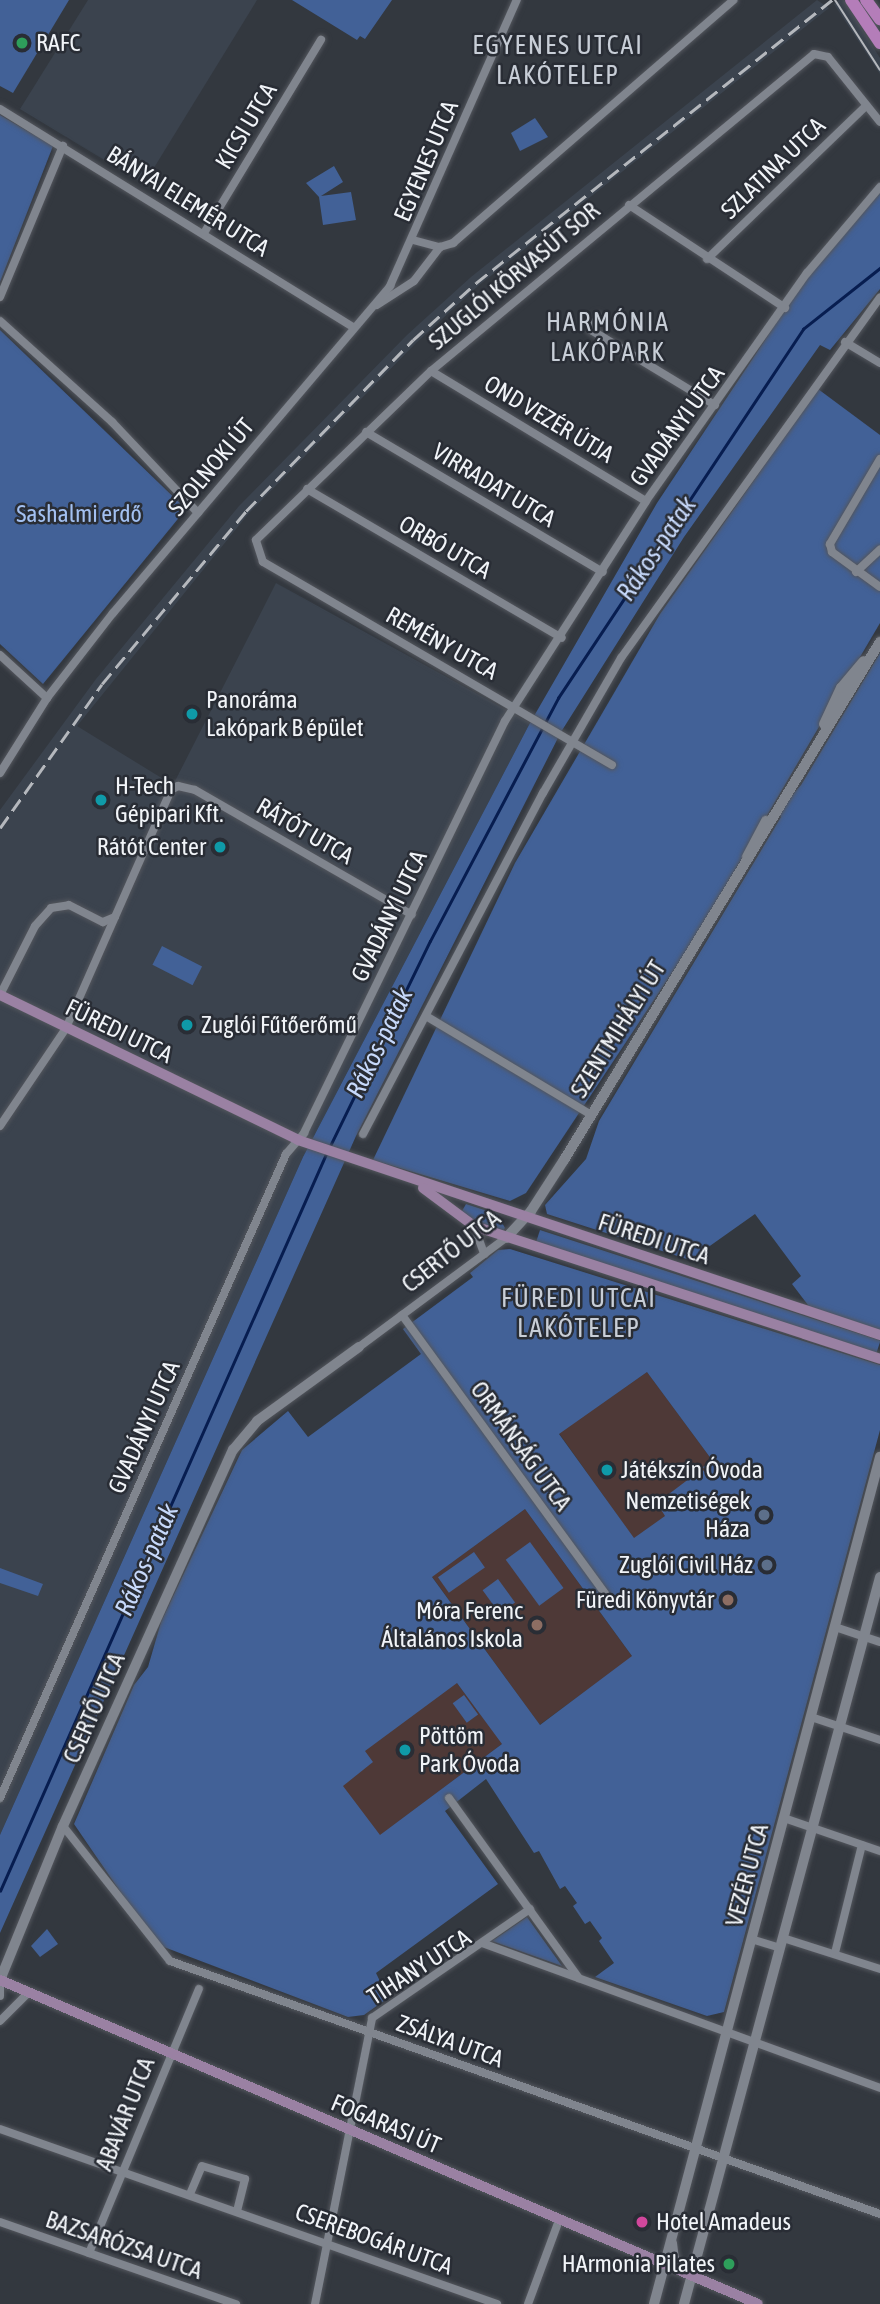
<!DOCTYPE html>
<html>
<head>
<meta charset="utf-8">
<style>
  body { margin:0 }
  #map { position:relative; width:880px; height:2304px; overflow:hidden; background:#33383f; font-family:"Asap Condensed",sans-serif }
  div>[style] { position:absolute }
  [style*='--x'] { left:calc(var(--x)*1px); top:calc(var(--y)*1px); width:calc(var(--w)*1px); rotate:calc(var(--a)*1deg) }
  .built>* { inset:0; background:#3b434e }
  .education>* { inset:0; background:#4e3937; transform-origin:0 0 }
  .green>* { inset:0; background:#426197; transform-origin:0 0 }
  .stream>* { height:2.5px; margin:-1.25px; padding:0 1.25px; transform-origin:1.25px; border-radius:1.25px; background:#071d50 }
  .roads { filter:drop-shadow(0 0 2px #53565d) drop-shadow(0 0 2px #53565d) }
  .minor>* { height:8px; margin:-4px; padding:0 4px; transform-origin:4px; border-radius:4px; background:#80858e }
  .tertiary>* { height:10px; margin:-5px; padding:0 5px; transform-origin:5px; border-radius:5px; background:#80858e }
  .secondary>* { height:10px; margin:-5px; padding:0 5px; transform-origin:5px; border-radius:5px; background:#9a81a3 }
  .primary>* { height:12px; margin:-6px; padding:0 6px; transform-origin:6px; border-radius:6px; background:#b47db9 }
  .tram>* { height:2px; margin:-1px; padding:0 1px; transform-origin:1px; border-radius:1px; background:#b5b8bd }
  .rail>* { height:2.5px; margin-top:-1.25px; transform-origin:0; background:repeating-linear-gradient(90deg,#b5b8bd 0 14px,transparent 0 21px) }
  .dots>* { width:19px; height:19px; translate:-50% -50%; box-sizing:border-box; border:4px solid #292d35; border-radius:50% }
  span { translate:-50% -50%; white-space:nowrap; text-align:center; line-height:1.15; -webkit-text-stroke:5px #292d35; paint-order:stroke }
  .poi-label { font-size:24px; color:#f1f4f8 }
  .left { translate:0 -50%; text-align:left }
  .right { translate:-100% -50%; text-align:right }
  .street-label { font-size:24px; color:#f1f4f8 }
  .park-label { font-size:24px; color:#a3c0f1 }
  .neighbourhood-label { font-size:26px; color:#c8ced7; letter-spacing:2px }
  .water-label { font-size:26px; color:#c7d9fb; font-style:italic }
</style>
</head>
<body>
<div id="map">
  <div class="built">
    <div style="clip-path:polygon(88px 0,257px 0,144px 184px,20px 109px)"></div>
    <div style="clip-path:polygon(817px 0,829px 8px,478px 286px,416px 343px,249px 513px,77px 726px,173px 785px,276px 583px,530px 723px,303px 1157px,0 1835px,0 810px,96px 679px,239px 506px,407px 335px,471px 277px)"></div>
    <div style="clip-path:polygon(839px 0,844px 0,880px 58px,880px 74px,834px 4px)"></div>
  </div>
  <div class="education">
    <div style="clip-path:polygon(647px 1372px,712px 1460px,714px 1481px,634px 1539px,559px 1433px)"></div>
    <div style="left:525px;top:1509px;width:183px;height:115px;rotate:54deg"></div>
    <div style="left:444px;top:1666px;width:97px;height:154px;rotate:53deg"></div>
  </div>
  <div class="green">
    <div style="clip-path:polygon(0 0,69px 0,13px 93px,0 86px)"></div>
    <div style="clip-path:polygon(292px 0,392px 0,365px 39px,360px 36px,357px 40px)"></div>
    <div style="clip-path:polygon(0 115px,53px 146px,0 282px)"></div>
    <div style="clip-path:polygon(535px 118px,548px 137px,520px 151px,511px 133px)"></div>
    <div style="clip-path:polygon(334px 166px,343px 182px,321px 196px,351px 192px,356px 220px,323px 225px,319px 197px,306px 183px)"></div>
    <div style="clip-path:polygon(880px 193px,880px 289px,830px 350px,820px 345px,684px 537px,561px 732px,356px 1136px,0 1933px,0 1835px,303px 1157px,530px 723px,657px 503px,804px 281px)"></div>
    <div style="clip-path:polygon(0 330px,186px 509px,43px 684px,0 644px)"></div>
    <div style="clip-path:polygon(818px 389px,880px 435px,880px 623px,695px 938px,526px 1193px,510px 1201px,373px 1160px,515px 863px,660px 614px)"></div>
    <div style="clip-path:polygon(880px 653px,880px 1332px,811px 1309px,792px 1284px,801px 1276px,755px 1214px,690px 1260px,547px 1214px,545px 1205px,586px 1159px,599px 1121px,781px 817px,778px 811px,801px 785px)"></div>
    <div style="left:162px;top:946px;width:45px;height:21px;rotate:27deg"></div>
    <div style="clip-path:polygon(466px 1204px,497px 1214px,505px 1228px,502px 1232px,471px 1220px,462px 1211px)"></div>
    <div style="left:540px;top:1230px;width:358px;height:16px;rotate:18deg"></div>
    <div style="clip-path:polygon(evenodd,510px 1249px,880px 1365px,880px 1430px,724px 2012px,707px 2016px,595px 1977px,614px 1963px,599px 1941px,602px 1938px,590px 1921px,585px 1924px,573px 1906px,577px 1903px,565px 1886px,560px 1889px,539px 1851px,534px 1853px,486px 1779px,445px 1811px,498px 1884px,376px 1973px,388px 1998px,364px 2015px,348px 2017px,156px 1944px,74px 1824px,134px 1685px,148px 1667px,161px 1622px,242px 1450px,288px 1411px,308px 1437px,421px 1354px,403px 1329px,473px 1277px,470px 1273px,498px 1250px,510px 1249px,647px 1372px,712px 1460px,703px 1467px,713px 1481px,702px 1469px,657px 1503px,665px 1516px,634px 1538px,559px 1434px,647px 1372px,510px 1249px,525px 1509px,632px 1656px,540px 1725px,432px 1577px,525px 1509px,510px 1249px,457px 1683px,502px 1744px,380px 1835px,343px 1786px,373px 1762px,365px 1751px,457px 1683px)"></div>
    <div style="left:530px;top:1542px;width:57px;height:30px;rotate:54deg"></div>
    <div style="left:474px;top:1552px;width:19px;height:44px;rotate:55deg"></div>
    <div style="clip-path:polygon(0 1568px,43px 1584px,38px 1596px,0 1583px)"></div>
    <div style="left:498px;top:1579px;width:29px;height:19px;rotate:54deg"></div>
    <div style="left:464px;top:1695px;width:24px;height:14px;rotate:54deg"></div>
    <div style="clip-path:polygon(527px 1917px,562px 1966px,492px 1941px)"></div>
    <div style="clip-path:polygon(47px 1929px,58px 1944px,40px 1957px,31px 1946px)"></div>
  </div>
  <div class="stream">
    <div style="--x:329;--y:1148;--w:230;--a:-64"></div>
    <div style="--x:430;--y:941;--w:275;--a:-62.2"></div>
    <div style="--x:558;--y:698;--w:443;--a:-56.4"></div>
    <div style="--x:803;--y:329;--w:98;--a:-38.4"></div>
    <div style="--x:0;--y:1891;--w:806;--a:-66.14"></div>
  </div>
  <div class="roads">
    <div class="minor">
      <div style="--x:0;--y:109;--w:416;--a:31.7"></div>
      <div style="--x:629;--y:205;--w:187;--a:33.4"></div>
      <div style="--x:204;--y:233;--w:226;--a:-58.8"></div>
      <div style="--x:413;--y:240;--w:28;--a:15"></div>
      <div style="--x:440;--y:247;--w:14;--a:-17"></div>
      <div style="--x:453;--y:243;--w:371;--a:-40.9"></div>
      <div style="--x:707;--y:259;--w:221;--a:-43.9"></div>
      <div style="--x:0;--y:297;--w:164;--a:-67.4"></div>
      <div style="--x:377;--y:305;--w:44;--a:-33"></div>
      <div style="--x:414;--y:281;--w:43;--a:-52.6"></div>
      <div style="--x:598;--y:317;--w:15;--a:118"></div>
      <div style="--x:591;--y:330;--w:145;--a:31.2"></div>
      <div style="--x:0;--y:321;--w:151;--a:42"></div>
      <div style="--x:112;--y:422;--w:125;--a:46.6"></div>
      <div style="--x:845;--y:342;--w:41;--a:31"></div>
      <div style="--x:431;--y:371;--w:251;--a:31.2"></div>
      <div style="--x:366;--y:432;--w:275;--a:30.6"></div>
      <div style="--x:880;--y:459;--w:99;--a:120.5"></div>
      <div style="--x:830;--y:544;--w:8;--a:76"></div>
      <div style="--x:832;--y:552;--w:59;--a:36.1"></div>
      <div style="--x:307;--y:489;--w:295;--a:30.3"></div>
      <div style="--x:856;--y:572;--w:33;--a:-43"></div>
      <div style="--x:0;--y:655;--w:64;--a:42.5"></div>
      <div style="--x:612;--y:765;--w:404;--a:-149.8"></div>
      <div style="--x:263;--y:562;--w:23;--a:-108"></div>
      <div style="--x:256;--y:540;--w:243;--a:-44"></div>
      <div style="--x:431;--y:371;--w:497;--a:-39.6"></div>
      <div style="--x:814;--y:54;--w:14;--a:12"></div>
      <div style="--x:828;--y:57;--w:83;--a:51.3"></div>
      <div style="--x:0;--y:773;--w:89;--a:-57.9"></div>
      <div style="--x:47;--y:698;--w:108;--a:-52.2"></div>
      <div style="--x:113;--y:613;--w:429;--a:-49.7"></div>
      <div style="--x:390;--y:286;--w:313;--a:-66.1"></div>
      <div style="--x:0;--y:995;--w:77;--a:-63.1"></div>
      <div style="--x:35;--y:926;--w:24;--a:-48"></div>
      <div style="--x:51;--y:908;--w:18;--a:-9"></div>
      <div style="--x:69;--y:905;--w:38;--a:27"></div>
      <div style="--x:103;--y:922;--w:13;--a:-23"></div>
      <div style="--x:426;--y:1016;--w:191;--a:30.9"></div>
      <div style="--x:0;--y:1126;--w:118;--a:-56"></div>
      <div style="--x:66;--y:1028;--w:260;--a:-66.2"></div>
      <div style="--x:171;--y:790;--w:8;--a:-30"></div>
      <div style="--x:178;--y:786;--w:17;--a:13"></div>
      <div style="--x:195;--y:790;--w:250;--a:29.9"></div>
      <div style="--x:363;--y:1134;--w:386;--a:-62.2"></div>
      <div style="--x:543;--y:793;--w:156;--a:-60"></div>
      <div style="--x:621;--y:658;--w:444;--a:-54.3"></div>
      <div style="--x:474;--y:1226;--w:30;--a:70"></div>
      <div style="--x:402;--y:1315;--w:351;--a:53.9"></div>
      <div style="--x:359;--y:1347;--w:183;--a:-36.6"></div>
      <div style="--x:835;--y:1627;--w:47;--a:18.4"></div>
      <div style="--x:811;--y:1717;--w:73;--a:18.4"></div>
      <div style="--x:0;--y:1798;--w:705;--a:-66.05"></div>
      <div style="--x:286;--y:1154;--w:28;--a:-49"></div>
      <div style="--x:304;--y:1133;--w:458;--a:-64"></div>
      <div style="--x:505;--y:721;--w:261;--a:-57.3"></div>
      <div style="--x:646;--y:501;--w:279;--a:-54.8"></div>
      <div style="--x:807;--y:273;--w:113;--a:-49.7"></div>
      <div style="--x:449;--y:1798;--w:222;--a:54.2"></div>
      <div style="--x:784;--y:1818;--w:102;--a:19"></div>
      <div style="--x:63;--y:1826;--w:172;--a:51.6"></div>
      <div style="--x:170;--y:1961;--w:754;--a:19.61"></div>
      <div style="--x:783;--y:1938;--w:102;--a:17.7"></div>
      <div style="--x:751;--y:1939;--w:30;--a:17"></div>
      <div style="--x:482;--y:1943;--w:424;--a:20"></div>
      <div style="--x:835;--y:1953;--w:111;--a:-76"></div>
      <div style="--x:0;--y:1996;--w:16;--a:-90"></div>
      <div style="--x:0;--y:2021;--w:38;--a:-45"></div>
      <div style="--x:0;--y:2129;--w:527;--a:19.4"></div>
      <div style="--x:190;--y:2194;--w:30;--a:-67"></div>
      <div style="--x:202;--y:2166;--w:45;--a:16.8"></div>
      <div style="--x:245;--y:2179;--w:33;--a:104"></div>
      <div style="--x:0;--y:2222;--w:250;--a:19.2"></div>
      <div style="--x:89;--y:2253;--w:286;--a:-67.4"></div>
      <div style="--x:315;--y:2304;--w:292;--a:-78.7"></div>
      <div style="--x:372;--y:2018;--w:192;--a:-34.6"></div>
      <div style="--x:528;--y:2304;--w:90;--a:-69.7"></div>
    </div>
    <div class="tertiary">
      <div style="--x:824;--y:724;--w:40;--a:-65"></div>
      <div style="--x:841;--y:688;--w:35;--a:-50"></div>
      <div style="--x:747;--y:857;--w:41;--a:-62.2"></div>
      <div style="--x:506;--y:1238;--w:37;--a:-47"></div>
      <div style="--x:531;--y:1211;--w:61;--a:-57.1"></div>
      <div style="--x:564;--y:1160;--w:607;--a:-58.62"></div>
      <div style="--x:0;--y:1980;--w:166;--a:-67.8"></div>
      <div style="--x:63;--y:1826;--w:413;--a:-65.7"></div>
      <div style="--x:233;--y:1450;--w:38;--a:-50"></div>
      <div style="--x:257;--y:1421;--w:126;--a:-36"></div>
      <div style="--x:672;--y:2243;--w:16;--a:83"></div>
      <div style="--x:674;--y:2259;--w:18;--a:47"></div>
      <div style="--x:654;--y:2304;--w:877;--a:-75.06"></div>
      <div style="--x:684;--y:2304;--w:753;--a:-74.91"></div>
    </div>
    <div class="secondary">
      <div style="--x:0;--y:995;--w:331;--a:25.9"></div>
      <div style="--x:298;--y:1140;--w:614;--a:18.52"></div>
      <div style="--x:423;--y:1188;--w:64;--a:36.7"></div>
      <div style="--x:474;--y:1226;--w:427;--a:18.1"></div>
      <div style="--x:0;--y:1980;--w:824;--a:23.14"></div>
    </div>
    <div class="primary">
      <div style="--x:851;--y:0;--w:52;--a:56"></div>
      <div style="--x:866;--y:0;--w:24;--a:54"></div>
    </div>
  </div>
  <div class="tram">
    <div style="--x:835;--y:0;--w:83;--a:57.3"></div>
  </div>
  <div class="rail">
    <div style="--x:0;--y:828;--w:176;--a:-54.7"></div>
    <div style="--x:102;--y:684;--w:225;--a:-50.2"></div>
    <div style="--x:246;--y:511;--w:239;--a:-45.7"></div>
    <div style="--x:413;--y:340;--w:85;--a:-42.1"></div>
    <div style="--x:476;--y:283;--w:455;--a:-38.5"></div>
  </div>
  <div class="dots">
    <div style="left:22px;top:43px;background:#2e9e5b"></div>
    <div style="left:192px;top:714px;background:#0f9aa8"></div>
    <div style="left:101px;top:800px;background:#0f9aa8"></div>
    <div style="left:220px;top:847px;background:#0f9aa8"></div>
    <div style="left:187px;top:1025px;background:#0f9aa8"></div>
    <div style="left:607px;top:1470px;background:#0f9aa8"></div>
    <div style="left:764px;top:1515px;background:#5c6f8a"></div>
    <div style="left:767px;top:1565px;background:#5c6f8a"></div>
    <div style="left:728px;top:1600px;background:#8d6e63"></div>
    <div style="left:537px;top:1625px;background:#8d6e63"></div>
    <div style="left:405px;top:1750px;background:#0f9aa8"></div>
    <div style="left:642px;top:2222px;background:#d1479c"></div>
    <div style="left:729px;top:2264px;background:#2e9e5b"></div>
  </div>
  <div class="poi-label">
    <span class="left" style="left:36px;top:43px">RAFC</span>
    <span class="left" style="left:206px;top:714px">Panoráma<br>Lakópark B épület</span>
    <span class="left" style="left:115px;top:800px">H-Tech<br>Gépipari Kft.</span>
    <span class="right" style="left:206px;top:847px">Rátót Center</span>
    <span class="left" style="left:201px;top:1025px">Zuglói Fűtőerőmű</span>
    <span class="left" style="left:621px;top:1470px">Játékszín Óvoda</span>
    <span class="right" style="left:750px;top:1515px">Nemzetiségek<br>Háza</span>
    <span class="right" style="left:753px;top:1565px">Zuglói Civil Ház</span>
    <span class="right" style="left:714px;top:1600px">Füredi Könyvtár</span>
    <span class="right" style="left:523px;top:1625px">Móra Ferenc<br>Általános Iskola</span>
    <span class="left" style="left:419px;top:1750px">Pöttöm<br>Park Óvoda</span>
    <span class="left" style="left:656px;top:2222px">Hotel Amadeus</span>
    <span class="right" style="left:715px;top:2264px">HArmonia Pilates</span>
  </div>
  <div class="street-label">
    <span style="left:246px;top:126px;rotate:-59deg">KICSI UTCA</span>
    <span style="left:426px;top:161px;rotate:-67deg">EGYENES UTCA</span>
    <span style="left:773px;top:168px;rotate:-44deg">SZLATINA UTCA</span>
    <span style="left:188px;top:201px;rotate:32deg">BÁNYAI ELEMÉR UTCA</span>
    <span style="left:514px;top:276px;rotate:-40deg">SZUGLÓI KÖRVASÚT SOR</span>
    <span style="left:549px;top:419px;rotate:31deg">OND VEZÉR ÚTJA</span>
    <span style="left:677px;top:426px;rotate:-54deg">GVADÁNYI UTCA</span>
    <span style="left:211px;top:467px;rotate:-50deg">SZOLNOKI ÚT</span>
    <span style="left:494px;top:485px;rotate:31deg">VIRRADAT UTCA</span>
    <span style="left:445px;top:547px;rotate:30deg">ORBÓ UTCA</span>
    <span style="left:442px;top:643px;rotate:29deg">REMÉNY UTCA</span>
    <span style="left:305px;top:831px;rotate:30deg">RÁTÓT UTCA</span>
    <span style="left:389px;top:916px;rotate:-64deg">GVADÁNYI UTCA</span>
    <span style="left:618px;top:1029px;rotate:-58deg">SZENTMIHÁLYI ÚT</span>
    <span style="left:119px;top:1031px;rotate:26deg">FÜREDI UTCA</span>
    <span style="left:654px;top:1239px;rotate:18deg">FÜREDI UTCA</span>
    <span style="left:451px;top:1251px;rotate:-38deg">CSERTŐ UTCA</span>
    <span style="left:144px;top:1427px;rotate:-66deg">GVADÁNYI UTCA</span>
    <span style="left:521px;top:1446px;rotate:54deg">ORMÁNSÁG UTCA</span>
    <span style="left:94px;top:1708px;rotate:-66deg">CSERTŐ UTCA</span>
    <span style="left:747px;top:1875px;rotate:-75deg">VEZÉR UTCA</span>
    <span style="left:419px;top:1967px;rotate:-33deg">TIHANY UTCA</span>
    <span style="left:450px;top:2041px;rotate:20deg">ZSÁLYA UTCA</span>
    <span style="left:125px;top:2114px;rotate:-68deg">ABAVÁR UTCA</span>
    <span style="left:386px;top:2124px;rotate:23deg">FOGARASI ÚT</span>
    <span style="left:374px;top:2239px;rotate:20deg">CSEREBOGÁR UTCA</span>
    <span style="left:124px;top:2245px;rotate:19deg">BAZSARÓZSA UTCA</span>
  </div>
  <div class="park-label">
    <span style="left:79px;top:514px">Sashalmi erdő</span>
  </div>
  <div class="neighbourhood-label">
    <span style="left:558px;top:61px">EGYENES UTCAI<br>LAKÓTELEP</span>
    <span style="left:608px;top:338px">HARMÓNIA<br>LAKÓPARK</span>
    <span style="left:579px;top:1314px">FÜREDI UTCAI<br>LAKÓTELEP</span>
  </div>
  <div class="water-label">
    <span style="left:657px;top:549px;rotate:-56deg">Rákos-patak</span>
    <span style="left:380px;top:1043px;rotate:-64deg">Rákos-patak</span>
    <span style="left:147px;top:1560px;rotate:-66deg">Rákos-patak</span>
  </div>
</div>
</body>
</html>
